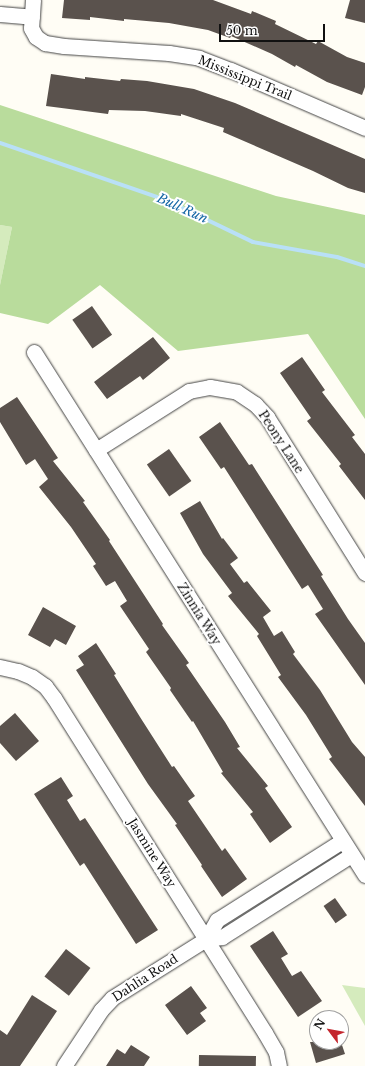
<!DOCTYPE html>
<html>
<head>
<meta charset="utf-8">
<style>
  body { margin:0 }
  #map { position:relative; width:365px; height:1066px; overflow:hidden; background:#fffdf5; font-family:"Libre Baskerville",serif }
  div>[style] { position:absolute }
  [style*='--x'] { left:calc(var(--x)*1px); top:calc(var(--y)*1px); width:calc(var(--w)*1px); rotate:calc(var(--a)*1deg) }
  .green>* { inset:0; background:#d5ebbd }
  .forest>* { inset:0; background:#b9dc9c }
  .stream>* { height:4px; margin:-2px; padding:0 2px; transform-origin:2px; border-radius:2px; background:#b9e0f7 }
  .building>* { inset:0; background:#5a524d; transform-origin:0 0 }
  .roads { filter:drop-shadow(0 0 1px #444) drop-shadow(0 0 1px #444) }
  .minor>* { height:15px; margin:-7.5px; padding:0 7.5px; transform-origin:7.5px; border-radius:7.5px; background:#fff }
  span { translate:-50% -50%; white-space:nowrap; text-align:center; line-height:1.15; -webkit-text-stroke:4px #fff; paint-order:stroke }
  .street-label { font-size:12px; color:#111 }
  .water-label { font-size:13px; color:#1768a6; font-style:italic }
  .north { position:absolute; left:309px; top:1010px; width:40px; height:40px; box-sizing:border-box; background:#fff; border:1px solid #a0a0a0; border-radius:50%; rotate:302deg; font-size:11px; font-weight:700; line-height:16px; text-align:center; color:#111 }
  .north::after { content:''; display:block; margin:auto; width:14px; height:18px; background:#c4262e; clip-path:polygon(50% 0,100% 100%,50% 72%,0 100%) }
  .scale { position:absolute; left:219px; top:24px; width:106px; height:18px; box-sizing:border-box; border:2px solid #111; border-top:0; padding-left:5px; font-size:12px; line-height:14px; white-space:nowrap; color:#111; -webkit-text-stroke:3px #fff; paint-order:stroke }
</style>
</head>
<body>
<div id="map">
  <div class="green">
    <div style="clip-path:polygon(0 225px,12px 227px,0 285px)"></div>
    <div style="clip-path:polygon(342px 985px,365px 988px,365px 1026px)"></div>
  </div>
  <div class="forest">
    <div style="clip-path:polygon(0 105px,276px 196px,365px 215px,365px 419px,308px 334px,178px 351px,100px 285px,48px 324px,0 313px,0 285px,12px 227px,0 225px)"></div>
  </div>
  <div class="stream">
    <div style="--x:0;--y:143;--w:178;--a:19"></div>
    <div style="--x:168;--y:201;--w:94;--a:25.8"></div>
    <div style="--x:253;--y:242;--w:85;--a:10.1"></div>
    <div style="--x:337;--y:257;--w:29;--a:18"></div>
  </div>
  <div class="building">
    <div style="clip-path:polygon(64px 0,213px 0,251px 14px,252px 11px,276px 21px,275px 24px,316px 44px,318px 41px,347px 57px,365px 63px,365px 87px,362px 95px,327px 82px,296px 65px,295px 67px,272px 54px,231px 36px,230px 38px,208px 30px,169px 23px,124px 19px,124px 21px,90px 17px,90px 20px,62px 18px)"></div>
    <div style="clip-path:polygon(350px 0,365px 0,365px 23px,345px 18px)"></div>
    <div style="clip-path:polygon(51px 74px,85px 79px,85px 77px,120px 81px,121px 79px,147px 81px,194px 89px,235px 103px,365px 159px,365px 193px,348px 188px,313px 171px,223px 132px,224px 128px,181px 114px,181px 116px,145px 111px,109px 110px,108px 114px,46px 106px)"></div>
    <div style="left:92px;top:306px;width:35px;height:24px;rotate:55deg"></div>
    <div style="clip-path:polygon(153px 337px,170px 358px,143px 380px,140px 376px,107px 399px,94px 382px)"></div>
    <div style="clip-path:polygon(302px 357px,325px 390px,322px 392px,355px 435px,352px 437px,365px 454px,365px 500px,339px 466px,341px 464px,307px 421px,311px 418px,280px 373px)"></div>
    <div style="clip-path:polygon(17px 397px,58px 458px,53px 461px,85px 501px,83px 502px,110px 540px,109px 541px,163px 624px,162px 625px,189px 663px,186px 665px,225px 722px,240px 747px,237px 748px,268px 786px,265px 788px,292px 827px,270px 843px,250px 814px,253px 812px,221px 773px,223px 772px,193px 721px,192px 722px,170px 690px,171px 688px,146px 652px,149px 649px,120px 606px,127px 601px,115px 581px,106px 586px,93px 566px,96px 564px,71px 527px,39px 487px,48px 479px,35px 459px,26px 465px,0 422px,0 408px)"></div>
    <div style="clip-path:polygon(220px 422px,249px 465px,252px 464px,323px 575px,321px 576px,348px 619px,365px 643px,365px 685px,315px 614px,323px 609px,308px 585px,302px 589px,224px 467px,221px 469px,199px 437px)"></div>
    <div style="left:169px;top:449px;width:39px;height:27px;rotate:55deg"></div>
    <div style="clip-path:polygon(200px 501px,222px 539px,223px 538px,238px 558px,230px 564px,244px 583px,247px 581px,271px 611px,263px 617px,274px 636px,282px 631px,295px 652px,293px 654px,320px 690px,352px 742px,365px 757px,365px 806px,329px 759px,332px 757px,306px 715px,278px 677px,281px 675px,257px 636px,259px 634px,228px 596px,232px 593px,203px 554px,180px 513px)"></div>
    <div style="clip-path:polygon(43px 607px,76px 626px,66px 645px,55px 639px,50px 647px,28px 635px)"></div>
    <div style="clip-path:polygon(96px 643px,116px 674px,114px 675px,140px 717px,172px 767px,174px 766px,195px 796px,188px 801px,222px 851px,225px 848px,247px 879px,222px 897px,201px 866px,202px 865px,175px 825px,177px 824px,148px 784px,76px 670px,84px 665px,78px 656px)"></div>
    <div style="clip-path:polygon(15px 713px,39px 741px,16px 761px,0 743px,0 726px)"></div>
    <div style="clip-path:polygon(61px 777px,73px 796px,67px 800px,80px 821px,85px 818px,158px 930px,136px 944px,84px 863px,80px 866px,34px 794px)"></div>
    <div style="left:335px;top:898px;width:21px;height:14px;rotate:55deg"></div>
    <div style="clip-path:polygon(273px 931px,288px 954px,281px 958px,292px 976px,301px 971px,322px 1001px,298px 1017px,250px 946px)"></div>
    <div style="left:66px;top:949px;width:31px;height:35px;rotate:38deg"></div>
    <div style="clip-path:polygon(191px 986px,207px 1008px,200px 1013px,206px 1021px,187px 1035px,165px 1005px)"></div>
    <div style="clip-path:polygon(32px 995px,57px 1011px,20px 1066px,0 1066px,0 1030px,7px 1035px)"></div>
    <div style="clip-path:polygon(310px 1042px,341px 1042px,345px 1054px,316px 1063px)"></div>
    <div style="clip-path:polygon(131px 1045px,150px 1057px,144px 1066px,106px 1066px,117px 1049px,125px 1054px)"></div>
    <div style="left:199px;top:1055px;width:57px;height:11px;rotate:1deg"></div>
  </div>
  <div class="roads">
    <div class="minor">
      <div style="--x:33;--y:0;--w:28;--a:94"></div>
      <div style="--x:31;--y:28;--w:10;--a:61"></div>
      <div style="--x:36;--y:37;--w:11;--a:34"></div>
      <div style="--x:45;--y:43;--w:19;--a:9"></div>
      <div style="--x:64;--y:46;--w:105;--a:3.8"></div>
      <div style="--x:169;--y:53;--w:30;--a:9"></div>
      <div style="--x:199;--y:58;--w:34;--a:21"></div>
      <div style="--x:231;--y:70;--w:146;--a:23.4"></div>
      <div style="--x:0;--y:14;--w:32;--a:5"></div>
      <div style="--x:34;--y:352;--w:619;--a:57.67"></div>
      <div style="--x:96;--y:450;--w:110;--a:-32.4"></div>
      <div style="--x:189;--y:391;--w:21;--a:-11"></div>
      <div style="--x:210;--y:387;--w:27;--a:10"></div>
      <div style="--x:237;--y:392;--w:22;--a:34"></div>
      <div style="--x:255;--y:404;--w:18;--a:47"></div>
      <div style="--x:267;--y:417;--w:184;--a:57.9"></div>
      <div style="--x:0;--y:667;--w:18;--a:13"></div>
      <div style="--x:18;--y:671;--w:15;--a:23"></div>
      <div style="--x:32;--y:677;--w:16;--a:35"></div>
      <div style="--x:45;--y:686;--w:15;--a:53"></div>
      <div style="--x:54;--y:698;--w:396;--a:57.8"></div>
      <div style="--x:265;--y:1033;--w:22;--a:60"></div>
      <div style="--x:276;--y:1052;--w:14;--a:78"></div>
      <div style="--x:206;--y:939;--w:22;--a:-60"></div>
      <div style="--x:217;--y:920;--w:148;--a:-32.3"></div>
      <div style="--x:64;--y:1066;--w:67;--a:-56.5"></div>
      <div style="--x:101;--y:1010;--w:16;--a:-47"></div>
      <div style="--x:112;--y:998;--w:111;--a:-32.1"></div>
      <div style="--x:206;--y:939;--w:16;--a:-7"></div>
      <div style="--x:222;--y:937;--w:153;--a:-32.4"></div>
    </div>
  </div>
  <div class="street-label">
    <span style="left:245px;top:78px;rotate:22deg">Mississippi Trail</span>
    <span style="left:281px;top:442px;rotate:57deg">Peony Lane</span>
    <span style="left:199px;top:614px;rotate:58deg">Zinnia Way</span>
    <span style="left:152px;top:853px;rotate:58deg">Jasmine Way</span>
    <span style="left:145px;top:978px;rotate:-33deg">Dahlia Road</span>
  </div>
  <div class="water-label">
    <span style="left:182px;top:209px;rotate:24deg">Bull Run</span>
  </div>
  <div class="north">N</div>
  <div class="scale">50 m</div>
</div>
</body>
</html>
